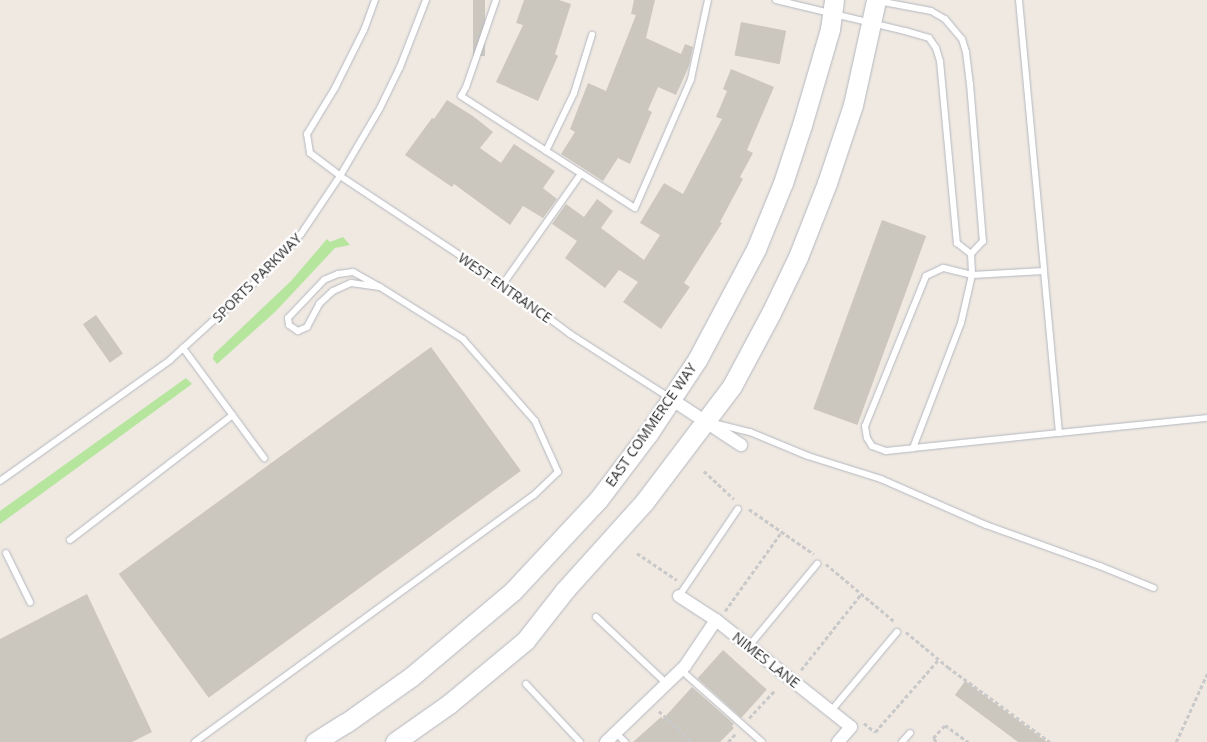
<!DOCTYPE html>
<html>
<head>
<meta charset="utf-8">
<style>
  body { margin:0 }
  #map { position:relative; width:1207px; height:742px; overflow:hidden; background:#efe9e1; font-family:"Open Sans",sans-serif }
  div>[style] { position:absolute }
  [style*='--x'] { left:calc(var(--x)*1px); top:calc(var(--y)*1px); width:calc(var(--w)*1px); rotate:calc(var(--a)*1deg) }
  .green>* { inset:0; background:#b6e59e }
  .building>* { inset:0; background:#cbc7bf; transform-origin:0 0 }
  .path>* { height:2.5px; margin-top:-1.25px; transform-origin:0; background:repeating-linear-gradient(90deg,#c9c9c9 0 4px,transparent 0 6.5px) }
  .roads { filter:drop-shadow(0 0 1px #b4b7c1) drop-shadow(0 0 1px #b4b7c1) }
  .lane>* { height:6px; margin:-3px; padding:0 3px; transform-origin:3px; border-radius:3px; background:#fff }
  .street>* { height:12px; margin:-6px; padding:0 6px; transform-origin:6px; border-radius:6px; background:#fff }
  .secondary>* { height:19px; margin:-9.5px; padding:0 9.5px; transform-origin:9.5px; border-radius:9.5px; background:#fff }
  span { translate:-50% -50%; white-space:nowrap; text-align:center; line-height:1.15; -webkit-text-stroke:4.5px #fff; paint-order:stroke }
  .street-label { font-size:14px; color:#2e2e2e }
</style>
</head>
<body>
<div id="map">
  <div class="green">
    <div style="clip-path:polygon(343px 237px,350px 245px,335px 248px,275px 312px,217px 364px,213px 359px,214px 354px,291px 281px,327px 239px,330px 242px)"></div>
    <div style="clip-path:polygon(186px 378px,192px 384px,0 524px,0 511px)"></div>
  </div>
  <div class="building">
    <div style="left:473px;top:0;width:12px;height:56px"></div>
    <div style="clip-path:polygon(524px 0,559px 0,571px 4px,555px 54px,558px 56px,538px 101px,496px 82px,523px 25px,516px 23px)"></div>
    <div style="clip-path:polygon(634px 0,655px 0,646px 38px,681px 54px,685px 44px,693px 47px,689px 66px,676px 95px,658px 87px,648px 110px,652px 112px,630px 164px,618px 158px,603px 181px,561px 154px,575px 132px,570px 129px,588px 83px,606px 91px,636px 15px,631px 14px)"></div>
    <div style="left:741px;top:22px;width:46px;height:34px;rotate:11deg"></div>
    <div style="clip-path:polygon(731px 69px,774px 87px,747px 150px,753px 153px,740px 177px,743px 179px,720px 222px,722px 223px,684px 283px,690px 287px,661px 329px,623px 302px,638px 282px,619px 270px,605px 288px,565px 258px,577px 241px,552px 224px,566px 204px,584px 217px,597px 199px,613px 211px,601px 228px,644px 260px,660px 235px,640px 223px,664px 183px,683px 194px,722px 119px,716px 117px,727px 91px,723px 89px)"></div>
    <div style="clip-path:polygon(447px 100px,473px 116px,493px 132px,480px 148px,501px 163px,514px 144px,555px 171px,543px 188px,557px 199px,543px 218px,523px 206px,510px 225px,454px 184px,452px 187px,405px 155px,432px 118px,434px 119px)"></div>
    <div style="left:882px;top:220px;width:47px;height:201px;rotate:20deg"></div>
    <div style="left:96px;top:315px;width:47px;height:16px;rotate:55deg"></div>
    <div style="left:431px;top:347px;width:153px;height:386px;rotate:54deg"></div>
    <div style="clip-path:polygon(87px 594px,152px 732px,132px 742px,0 742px,0 639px)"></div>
    <div style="left:723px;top:650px;width:59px;height:38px;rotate:42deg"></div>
    <div style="clip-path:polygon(965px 681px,1047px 742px,1018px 742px,955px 695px)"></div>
    <div style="clip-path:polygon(692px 687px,734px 724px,732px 726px,734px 728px,720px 742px,633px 742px,661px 717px,663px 719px)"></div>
  </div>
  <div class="path">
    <div style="--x:704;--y:471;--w:41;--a:43"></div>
    <div style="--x:749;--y:509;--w:79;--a:34.7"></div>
    <div style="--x:637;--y:553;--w:48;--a:34"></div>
    <div style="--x:826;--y:564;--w:90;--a:40"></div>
    <div style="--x:725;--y:611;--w:95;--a:-54.5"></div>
    <div style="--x:906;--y:632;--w:55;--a:39.8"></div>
    <div style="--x:948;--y:667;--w:127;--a:36.3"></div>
    <div style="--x:801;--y:670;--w:97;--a:-51.7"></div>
    <div style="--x:659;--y:711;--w:45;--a:43.2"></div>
    <div style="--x:749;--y:718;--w:38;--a:-47"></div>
    <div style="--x:864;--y:723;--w:14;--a:39"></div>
    <div style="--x:875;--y:732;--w:97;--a:-48.8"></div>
    <div style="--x:728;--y:742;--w:13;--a:-48"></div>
    <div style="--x:936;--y:742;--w:5;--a:-127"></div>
    <div style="--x:933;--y:738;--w:18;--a:-47"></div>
    <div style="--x:945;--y:725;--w:29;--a:36"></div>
    <div style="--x:1176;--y:742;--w:75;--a:-65.5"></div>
  </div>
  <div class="roads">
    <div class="lane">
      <div style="--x:375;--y:0;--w:32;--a:110"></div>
      <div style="--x:364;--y:30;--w:65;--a:116.6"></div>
      <div style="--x:335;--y:88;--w:54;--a:121.3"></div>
      <div style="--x:307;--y:134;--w:19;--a:81"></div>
      <div style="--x:310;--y:153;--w:38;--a:37"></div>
      <div style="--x:340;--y:176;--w:196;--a:33.5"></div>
      <div style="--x:503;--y:284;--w:84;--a:36.7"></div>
      <div style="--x:570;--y:334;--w:119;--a:32.6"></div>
      <div style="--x:496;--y:0;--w:92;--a:109"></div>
      <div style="--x:466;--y:87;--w:10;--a:119"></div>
      <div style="--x:461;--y:96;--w:207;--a:32.8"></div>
      <div style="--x:635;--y:208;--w:141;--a:-66.5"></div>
      <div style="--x:691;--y:79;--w:81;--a:-77.9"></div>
      <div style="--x:776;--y:0;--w:133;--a:13.5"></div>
      <div style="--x:905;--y:31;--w:25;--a:16"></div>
      <div style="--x:929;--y:38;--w:12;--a:55"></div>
      <div style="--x:936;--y:48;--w:14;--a:73"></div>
      <div style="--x:940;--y:61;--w:183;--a:84.7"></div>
      <div style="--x:957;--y:243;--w:18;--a:38"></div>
      <div style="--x:1019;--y:0;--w:272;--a:84.7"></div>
      <div style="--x:878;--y:1;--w:54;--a:10.7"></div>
      <div style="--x:931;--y:11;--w:16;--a:30"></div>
      <div style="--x:945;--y:19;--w:26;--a:50"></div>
      <div style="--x:962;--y:39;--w:14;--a:73"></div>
      <div style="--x:966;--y:52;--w:32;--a:83"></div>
      <div style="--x:970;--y:84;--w:158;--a:85.3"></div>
      <div style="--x:983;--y:241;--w:18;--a:133"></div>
      <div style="--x:971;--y:254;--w:21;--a:87"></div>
      <div style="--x:972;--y:275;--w:30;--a:-166"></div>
      <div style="--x:943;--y:268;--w:19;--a:155"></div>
      <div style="--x:926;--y:276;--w:162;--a:112.1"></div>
      <div style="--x:865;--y:426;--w:12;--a:81"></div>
      <div style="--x:867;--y:438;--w:9;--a:58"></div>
      <div style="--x:872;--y:446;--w:15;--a:20"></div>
      <div style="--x:886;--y:451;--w:27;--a:-6"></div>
      <div style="--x:546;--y:151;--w:64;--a:-64.2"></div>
      <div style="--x:574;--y:93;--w:61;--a:-72.8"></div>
      <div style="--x:503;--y:284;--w:135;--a:-54.7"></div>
      <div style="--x:183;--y:348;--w:137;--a:53.6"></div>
      <div style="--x:713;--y:423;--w:38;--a:14"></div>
      <div style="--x:750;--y:432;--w:63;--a:22.5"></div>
      <div style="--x:808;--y:456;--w:77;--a:17.5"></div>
      <div style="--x:881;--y:479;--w:115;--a:23.7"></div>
      <div style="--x:986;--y:525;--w:121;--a:19.8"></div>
      <div style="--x:1100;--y:566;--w:58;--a:22.2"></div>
      <div style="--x:1059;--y:433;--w:163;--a:-95.3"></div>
      <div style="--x:1044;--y:271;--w:72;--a:176.8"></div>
      <div style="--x:972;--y:275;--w:49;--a:102.9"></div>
      <div style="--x:961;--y:323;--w:134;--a:111"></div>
      <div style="--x:913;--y:448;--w:147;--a:-5.9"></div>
      <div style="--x:1059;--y:433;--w:149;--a:-5.8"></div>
      <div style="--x:0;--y:481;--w:209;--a:-35.4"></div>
      <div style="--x:170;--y:360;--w:125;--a:-42.4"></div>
      <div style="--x:262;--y:276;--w:57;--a:-47.1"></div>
      <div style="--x:301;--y:234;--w:70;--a:-56.1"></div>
      <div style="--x:340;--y:176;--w:79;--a:-59.5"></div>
      <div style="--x:380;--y:108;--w:46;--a:-64"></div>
      <div style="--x:400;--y:67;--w:72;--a:-68.8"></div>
      <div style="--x:70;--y:540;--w:205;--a:-37.5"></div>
      <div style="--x:6;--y:553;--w:55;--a:63.9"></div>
      <div style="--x:679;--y:596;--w:105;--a:-55.9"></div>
      <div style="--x:596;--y:617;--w:98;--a:43.3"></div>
      <div style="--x:749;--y:646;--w:107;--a:-50.3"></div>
      <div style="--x:681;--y:670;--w:108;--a:41.6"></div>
      <div style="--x:526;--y:684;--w:79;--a:47"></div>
      <div style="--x:831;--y:711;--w:103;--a:-50.1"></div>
      <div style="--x:616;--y:733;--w:13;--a:45"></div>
      <div style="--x:195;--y:742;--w:419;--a:-36.1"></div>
      <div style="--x:534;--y:495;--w:33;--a:-44"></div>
      <div style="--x:558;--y:472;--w:56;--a:-114.3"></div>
      <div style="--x:535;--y:421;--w:109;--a:-131.3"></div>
      <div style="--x:463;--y:339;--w:98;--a:-147.9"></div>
      <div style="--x:380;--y:287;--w:31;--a:-151"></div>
      <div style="--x:353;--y:272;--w:15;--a:172"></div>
      <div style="--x:338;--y:274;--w:15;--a:157"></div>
      <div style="--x:324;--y:280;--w:52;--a:133.5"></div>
      <div style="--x:288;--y:318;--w:7;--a:82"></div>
      <div style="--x:289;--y:325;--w:11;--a:34"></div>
      <div style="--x:298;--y:331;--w:10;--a:-24"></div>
      <div style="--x:307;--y:327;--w:26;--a:-62"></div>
      <div style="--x:319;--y:304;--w:19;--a:-43"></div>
      <div style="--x:333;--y:291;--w:20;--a:-24"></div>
      <div style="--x:351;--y:283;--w:29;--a:8"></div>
      <div style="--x:902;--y:742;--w:12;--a:-48"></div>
    </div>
    <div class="street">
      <div style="--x:671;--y:399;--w:84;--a:33.3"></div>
      <div style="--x:679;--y:596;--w:44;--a:33"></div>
      <div style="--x:716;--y:620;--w:172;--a:38.4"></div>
      <div style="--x:851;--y:727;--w:20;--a:131"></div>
      <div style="--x:606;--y:742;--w:110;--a:-43.9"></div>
      <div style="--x:685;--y:666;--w:55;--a:-56"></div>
    </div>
    <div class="secondary">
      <div style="--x:315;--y:742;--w:36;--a:-32"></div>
      <div style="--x:346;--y:723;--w:80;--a:-35.3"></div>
      <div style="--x:411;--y:677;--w:133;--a:-40.1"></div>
      <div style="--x:513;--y:591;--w:125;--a:-47"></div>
      <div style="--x:598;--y:500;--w:83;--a:-52.9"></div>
      <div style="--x:648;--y:434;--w:89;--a:-56.5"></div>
      <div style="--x:697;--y:360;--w:126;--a:-62"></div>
      <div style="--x:756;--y:249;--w:71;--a:-67.8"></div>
      <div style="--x:783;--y:183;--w:61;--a:-71.9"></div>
      <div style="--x:802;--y:125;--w:100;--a:-73.7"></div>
      <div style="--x:830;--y:29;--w:29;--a:-82"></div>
      <div style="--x:395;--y:742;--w:66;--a:-35.1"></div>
      <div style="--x:449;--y:704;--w:99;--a:-39.7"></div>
      <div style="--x:525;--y:641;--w:65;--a:-51.9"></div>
      <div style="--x:565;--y:590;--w:120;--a:-48"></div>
      <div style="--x:645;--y:501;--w:144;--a:-52.9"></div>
      <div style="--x:732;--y:386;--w:83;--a:-61.9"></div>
      <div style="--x:771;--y:313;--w:62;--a:-64.3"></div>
      <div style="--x:798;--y:257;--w:79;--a:-68.6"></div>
      <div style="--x:827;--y:183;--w:82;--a:-71.6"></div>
      <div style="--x:853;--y:105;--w:107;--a:-77.6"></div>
    </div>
  </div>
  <div class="street-label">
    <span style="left:257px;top:278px;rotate:-45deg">SPORTS PARKWAY</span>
    <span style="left:505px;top:288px;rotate:35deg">WEST ENTRANCE</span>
    <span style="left:651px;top:425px;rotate:-55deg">EAST COMMERCE WAY</span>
    <span style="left:766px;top:660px;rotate:38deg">NIMES LANE</span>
  </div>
</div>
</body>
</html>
